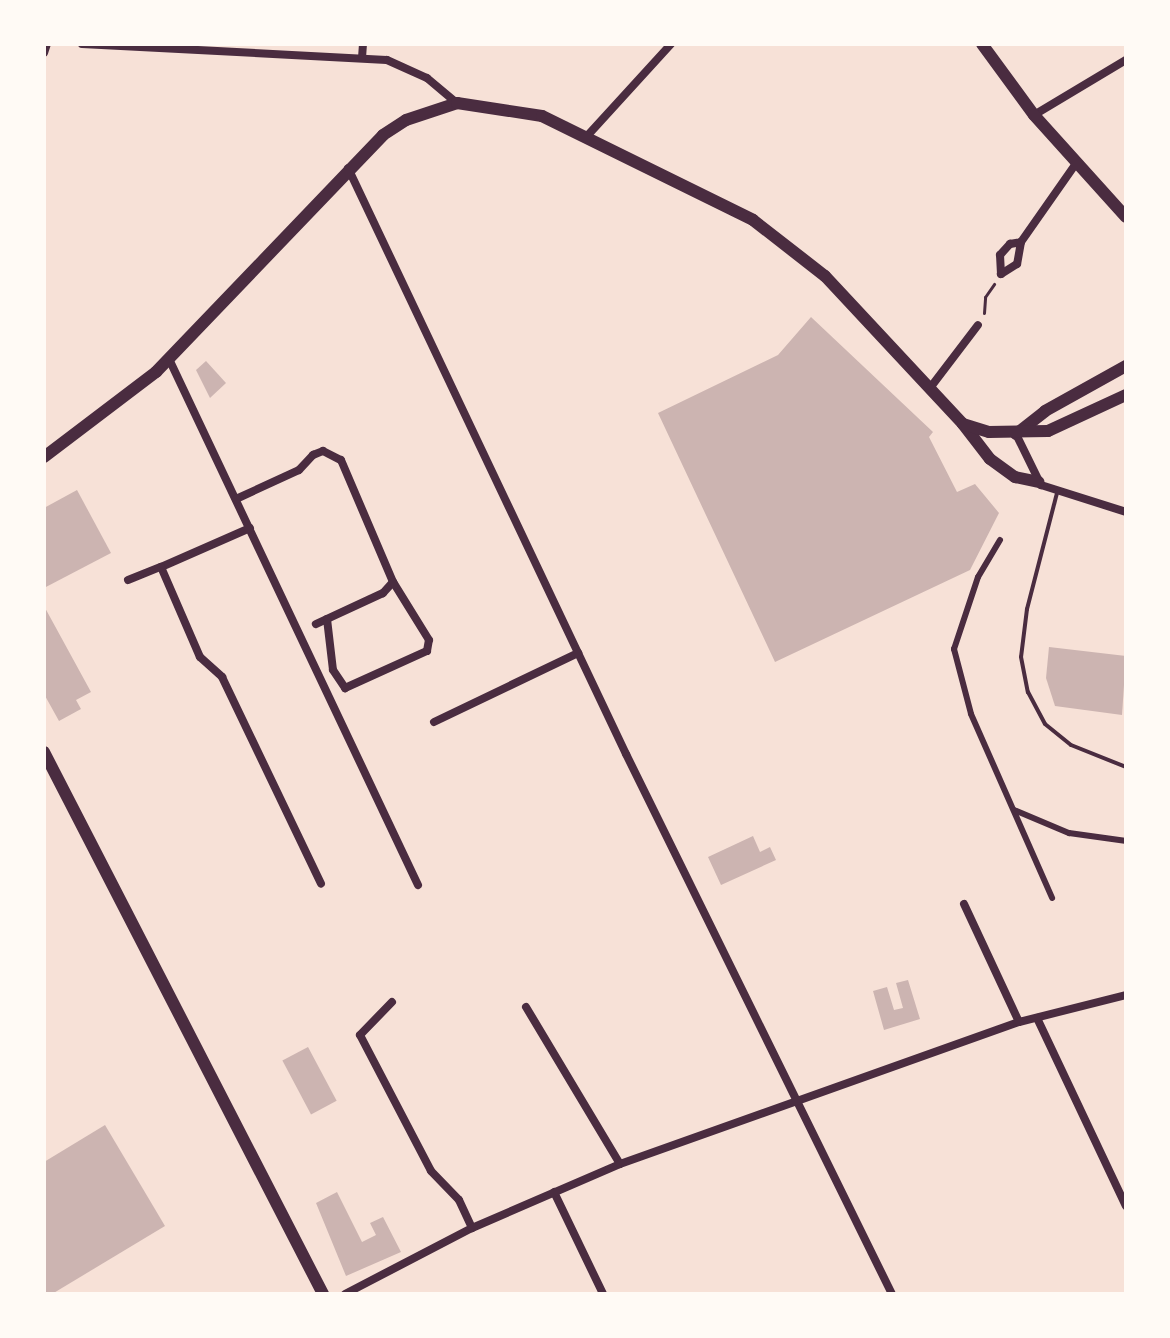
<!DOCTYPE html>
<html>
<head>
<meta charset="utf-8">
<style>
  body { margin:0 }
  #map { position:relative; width:1170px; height:1338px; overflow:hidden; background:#f7e1d7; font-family:Manrope,sans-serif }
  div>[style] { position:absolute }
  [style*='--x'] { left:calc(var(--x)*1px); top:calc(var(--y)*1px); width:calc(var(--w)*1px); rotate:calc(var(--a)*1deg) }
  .building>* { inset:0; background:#ccb4b1; transform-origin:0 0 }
  .path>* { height:3px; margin:-1.5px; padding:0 1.5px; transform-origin:1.5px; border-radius:1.5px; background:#4a2c40 }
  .service>* { height:4px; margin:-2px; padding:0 2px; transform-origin:2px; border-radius:2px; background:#4a2c40 }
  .pedestrian>* { height:6px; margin:-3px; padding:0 3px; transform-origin:3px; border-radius:3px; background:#4a2c40 }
  .minor>* { height:8px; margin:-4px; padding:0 4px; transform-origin:4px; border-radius:4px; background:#4a2c40 }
  .secondary>* { height:12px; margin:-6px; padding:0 6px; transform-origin:6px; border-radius:6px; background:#4a2c40 }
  span { translate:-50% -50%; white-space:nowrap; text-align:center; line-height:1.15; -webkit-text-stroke:7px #fffaf5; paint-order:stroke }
  .frame { position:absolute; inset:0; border:46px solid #fffaf5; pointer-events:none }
</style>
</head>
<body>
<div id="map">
  <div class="building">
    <div style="clip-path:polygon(811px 317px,933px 432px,929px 437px,957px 492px,975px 484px,999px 513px,970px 570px,775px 662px,658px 413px,778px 355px)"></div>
    <div style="clip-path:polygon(206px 361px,226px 383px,210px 398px,196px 370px)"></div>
    <div style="clip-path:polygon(77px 490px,111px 553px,44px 588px,44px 508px)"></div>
    <div style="clip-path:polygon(44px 606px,91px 692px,76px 700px,81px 709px,59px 721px,44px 694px)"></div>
    <div style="clip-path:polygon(1049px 647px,1126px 656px,1122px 715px,1055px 706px,1046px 678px)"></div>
    <div style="clip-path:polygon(753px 836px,760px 852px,770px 847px,776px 860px,721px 885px,708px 857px)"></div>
    <div style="clip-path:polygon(908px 980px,920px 1019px,884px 1030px,873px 991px,887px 987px,894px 1010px,903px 1008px,896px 983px)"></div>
    <div style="left:308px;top:1047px;width:61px;height:29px;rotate:62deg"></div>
    <div style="clip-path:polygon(105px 1125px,165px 1226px,52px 1294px,44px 1294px,44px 1162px)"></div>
    <div style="clip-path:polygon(337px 1192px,362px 1242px,376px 1235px,370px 1223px,383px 1217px,401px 1252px,346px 1276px,316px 1203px)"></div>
  </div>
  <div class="path">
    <div style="--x:984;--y:313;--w:16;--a:-86"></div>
    <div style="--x:985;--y:297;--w:16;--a:-55"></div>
  </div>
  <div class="service">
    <div style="--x:1057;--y:493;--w:120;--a:104.5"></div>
    <div style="--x:1027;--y:609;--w:48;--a:97.1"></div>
    <div style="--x:1021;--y:657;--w:36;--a:79"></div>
    <div style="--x:1028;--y:692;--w:36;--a:62"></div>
    <div style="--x:1045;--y:724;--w:33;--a:39"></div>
    <div style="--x:1071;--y:745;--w:59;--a:21.8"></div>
  </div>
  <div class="pedestrian">
    <div style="--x:1000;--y:540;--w:43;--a:120.7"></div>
    <div style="--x:978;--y:577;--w:76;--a:108.4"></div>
    <div style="--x:954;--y:649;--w:67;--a:75.3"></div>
    <div style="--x:971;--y:714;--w:201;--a:66.2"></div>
    <div style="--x:1014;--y:810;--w:60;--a:22.7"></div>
    <div style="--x:1069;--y:833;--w:58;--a:8"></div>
  </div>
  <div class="minor">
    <div style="--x:82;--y:44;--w:305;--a:3"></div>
    <div style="--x:387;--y:60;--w:44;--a:24.2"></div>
    <div style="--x:427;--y:78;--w:39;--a:40"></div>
    <div style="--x:44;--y:53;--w:9;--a:-72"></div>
    <div style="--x:362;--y:58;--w:14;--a:-86"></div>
    <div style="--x:1034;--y:115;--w:107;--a:-30.9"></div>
    <div style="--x:588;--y:135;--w:123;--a:-47.6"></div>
    <div style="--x:348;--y:168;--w:649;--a:64.62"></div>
    <div style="--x:626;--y:754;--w:602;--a:63.78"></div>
    <div style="--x:1021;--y:242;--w:22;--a:100"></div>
    <div style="--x:1017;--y:264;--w:19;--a:148"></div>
    <div style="--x:1001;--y:274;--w:19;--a:-93"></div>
    <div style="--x:1000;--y:255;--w:15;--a:-48"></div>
    <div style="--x:1010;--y:244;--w:11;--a:-10"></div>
    <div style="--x:1021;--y:242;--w:98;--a:-55"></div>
    <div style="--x:169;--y:359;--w:582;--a:64.67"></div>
    <div style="--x:930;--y:388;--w:79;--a:-52.7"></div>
    <div style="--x:1016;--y:434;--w:57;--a:63.9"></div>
    <div style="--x:1041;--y:485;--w:89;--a:17.6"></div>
    <div style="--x:236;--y:499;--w:69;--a:-24.7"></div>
    <div style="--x:299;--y:470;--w:21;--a:-47"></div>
    <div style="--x:313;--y:455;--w:11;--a:-22"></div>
    <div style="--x:323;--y:451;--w:20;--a:27"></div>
    <div style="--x:341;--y:460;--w:133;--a:66.9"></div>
    <div style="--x:393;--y:582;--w:15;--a:132"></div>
    <div style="--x:383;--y:593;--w:74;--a:155.2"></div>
    <div style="--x:250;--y:528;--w:97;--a:156.3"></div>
    <div style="--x:161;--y:567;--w:98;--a:66.6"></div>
    <div style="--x:200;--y:657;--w:30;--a:42"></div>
    <div style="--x:222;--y:677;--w:229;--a:64.4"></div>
    <div style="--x:128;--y:580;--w:35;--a:-22"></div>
    <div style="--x:327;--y:619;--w:51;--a:83.3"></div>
    <div style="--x:333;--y:670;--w:22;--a:56"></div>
    <div style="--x:345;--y:688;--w:90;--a:-24.3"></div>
    <div style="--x:427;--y:651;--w:11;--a:-80"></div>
    <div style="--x:429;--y:640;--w:68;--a:-121.8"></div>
    <div style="--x:434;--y:722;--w:160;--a:-25.6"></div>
    <div style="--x:964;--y:904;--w:130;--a:65"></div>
    <div style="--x:392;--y:1002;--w:46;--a:134.1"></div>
    <div style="--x:360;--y:1035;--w:153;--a:62.4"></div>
    <div style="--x:431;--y:1171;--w:40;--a:46"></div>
    <div style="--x:459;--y:1200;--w:31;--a:65"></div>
    <div style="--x:526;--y:1007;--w:183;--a:59.1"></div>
    <div style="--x:1037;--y:1018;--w:208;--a:64.7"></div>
    <div style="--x:554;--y:1192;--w:113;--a:64.3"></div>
    <div style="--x:345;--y:1294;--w:143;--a:-27.5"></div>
    <div style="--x:472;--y:1228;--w:161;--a:-23.4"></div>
    <div style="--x:620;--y:1164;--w:424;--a:-19.6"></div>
    <div style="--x:1019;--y:1022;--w:110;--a:-14.2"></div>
  </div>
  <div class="secondary">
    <div style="--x:982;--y:44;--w:88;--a:53.8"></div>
    <div style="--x:1034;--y:115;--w:137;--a:48"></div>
    <div style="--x:963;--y:424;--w:44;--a:52.4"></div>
    <div style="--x:990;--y:459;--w:31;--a:36"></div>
    <div style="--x:1015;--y:477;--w:24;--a:12"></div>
    <div style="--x:1016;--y:434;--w:37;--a:-38"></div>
    <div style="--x:1045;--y:411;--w:93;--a:-29.1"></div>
    <div style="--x:44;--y:457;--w:141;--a:-37.2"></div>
    <div style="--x:156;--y:372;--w:328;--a:-46.2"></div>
    <div style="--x:383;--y:135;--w:27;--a:-33"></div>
    <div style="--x:406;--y:120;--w:54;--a:-18.4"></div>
    <div style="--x:457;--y:103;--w:86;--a:8.7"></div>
    <div style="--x:542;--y:116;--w:235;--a:26.2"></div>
    <div style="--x:753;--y:220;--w:91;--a:37.9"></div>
    <div style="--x:825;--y:276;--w:202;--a:47"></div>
    <div style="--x:963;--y:424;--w:27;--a:17"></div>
    <div style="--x:989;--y:432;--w:59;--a:-1"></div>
    <div style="--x:1048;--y:431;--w:86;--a:-24.8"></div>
    <div style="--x:44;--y:752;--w:610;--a:62.76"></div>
  </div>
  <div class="frame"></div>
</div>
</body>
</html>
